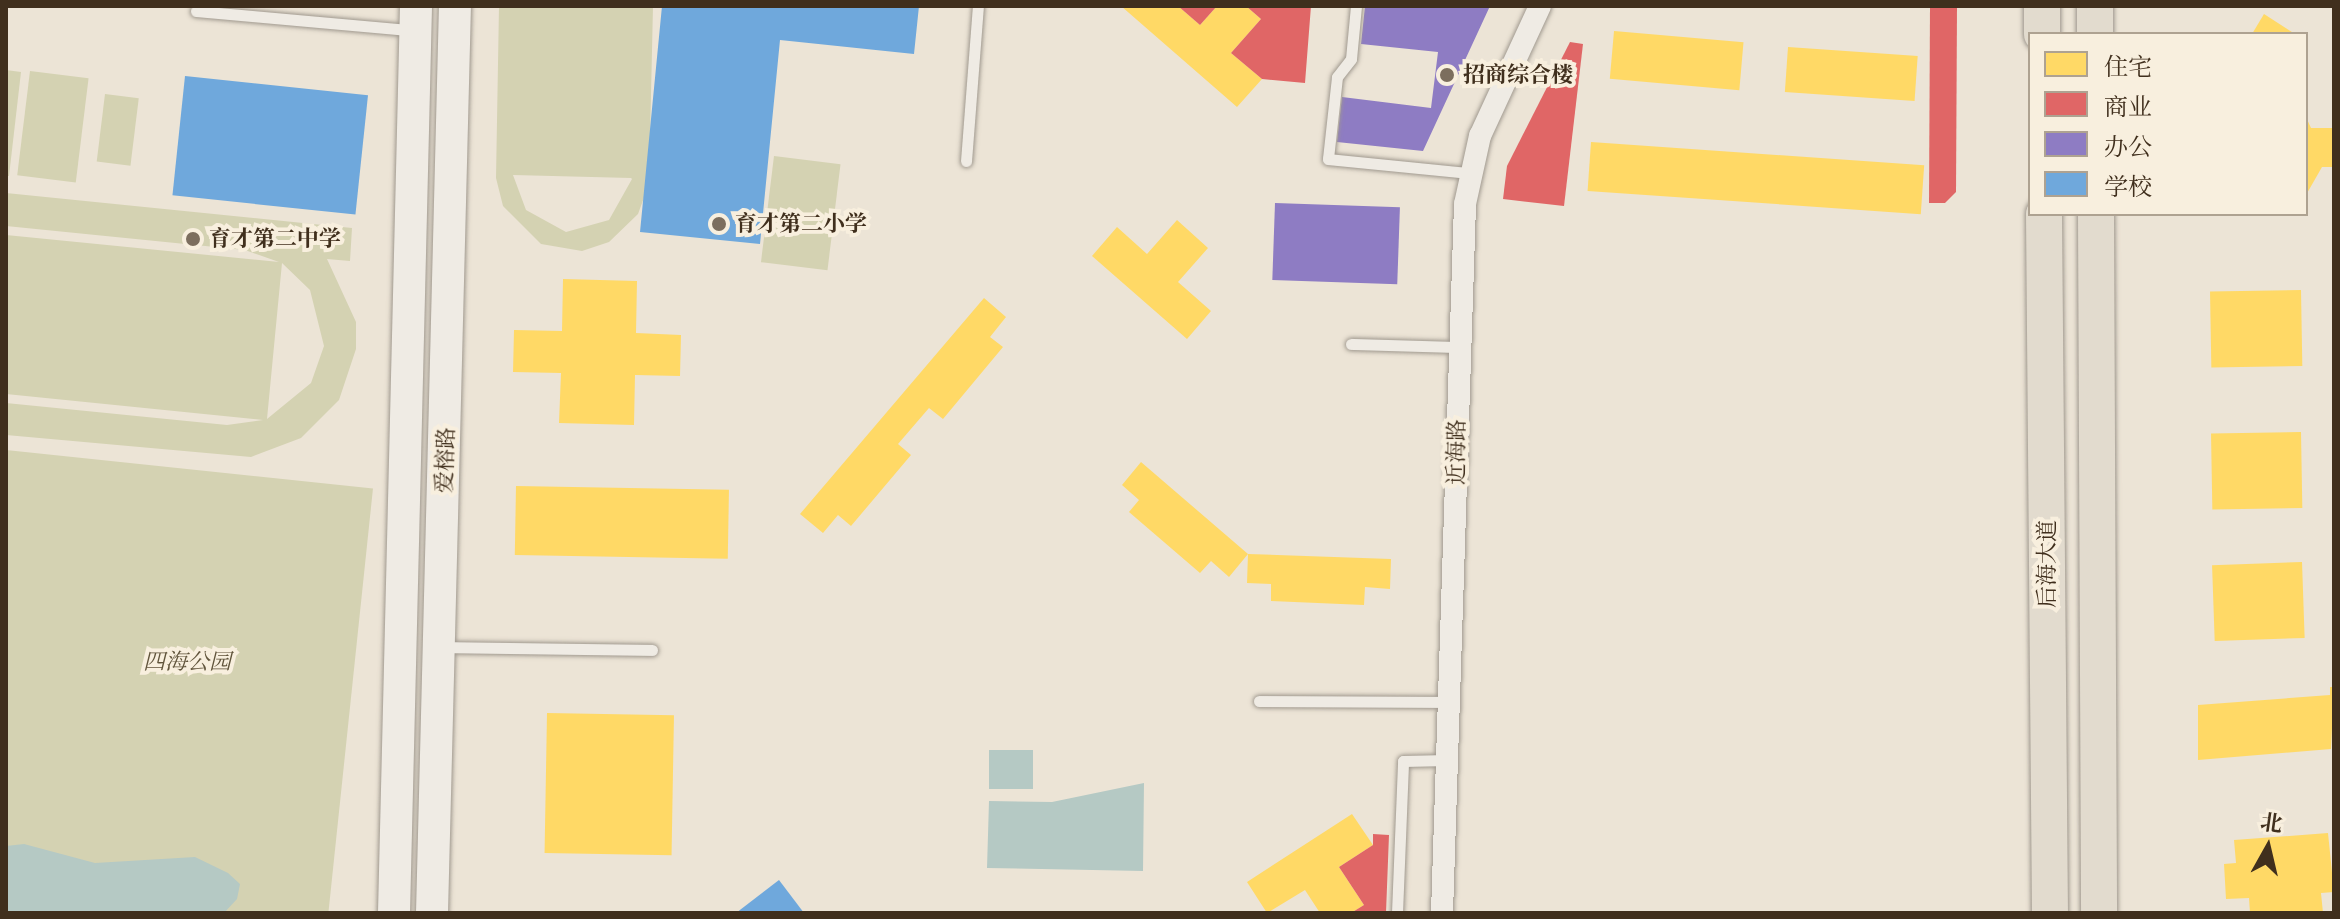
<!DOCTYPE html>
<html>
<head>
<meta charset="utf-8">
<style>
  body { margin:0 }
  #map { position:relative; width:2340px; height:919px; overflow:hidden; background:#ece4d6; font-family:"IM FELL Great Primer","Noto Serif SC",serif }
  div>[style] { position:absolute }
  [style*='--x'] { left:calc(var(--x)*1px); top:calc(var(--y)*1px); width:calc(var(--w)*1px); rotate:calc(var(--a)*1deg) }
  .green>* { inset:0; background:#d4d2b2; transform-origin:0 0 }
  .water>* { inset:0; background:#b5c9c4; transform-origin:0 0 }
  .homes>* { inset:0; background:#ffd966; transform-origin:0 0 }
  .shops>* { inset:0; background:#e06666 }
  .offices>* { inset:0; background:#8e7cc3; transform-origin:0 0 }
  .schools>* { inset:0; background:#6fa8dc; transform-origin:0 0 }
  .roads { filter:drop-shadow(0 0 2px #a0998f) drop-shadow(0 0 2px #a0998f) }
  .lane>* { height:11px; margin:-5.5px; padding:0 5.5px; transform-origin:5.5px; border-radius:5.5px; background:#efebe4 }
  .street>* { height:22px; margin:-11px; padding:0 11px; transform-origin:11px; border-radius:11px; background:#efebe4 }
  .secondary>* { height:32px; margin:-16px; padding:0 16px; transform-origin:16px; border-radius:16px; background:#efebe4 }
  .primary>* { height:36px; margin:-18px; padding:0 18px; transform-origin:18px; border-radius:18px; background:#e2dbce }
  .dots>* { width:22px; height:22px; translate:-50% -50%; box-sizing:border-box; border:4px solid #f8efde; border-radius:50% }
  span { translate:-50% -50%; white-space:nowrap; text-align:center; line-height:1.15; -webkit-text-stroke:8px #f8efde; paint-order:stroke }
  .poi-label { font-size:22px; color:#402f1d; font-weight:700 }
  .left { translate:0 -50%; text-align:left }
  .street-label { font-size:22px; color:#402f1d }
  .park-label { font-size:22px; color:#60543b; font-style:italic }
  .frame { position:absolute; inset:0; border:8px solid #402f1d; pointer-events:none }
  .legend { position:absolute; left:2028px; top:32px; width:280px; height:184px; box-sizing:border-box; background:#f8efde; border:2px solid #aea291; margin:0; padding:10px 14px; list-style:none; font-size:24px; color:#402f1d }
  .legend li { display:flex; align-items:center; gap:16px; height:40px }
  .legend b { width:40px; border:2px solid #aea291 }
  .north { position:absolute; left:2228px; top:807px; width:80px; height:80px; -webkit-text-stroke:6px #f8efde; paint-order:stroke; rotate:8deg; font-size:22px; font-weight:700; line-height:32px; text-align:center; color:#402f1d }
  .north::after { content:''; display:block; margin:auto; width:28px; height:36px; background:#402f1d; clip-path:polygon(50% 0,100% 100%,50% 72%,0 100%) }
</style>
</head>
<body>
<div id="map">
  <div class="green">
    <div style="clip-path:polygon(evenodd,499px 6px,653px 6px,649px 184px,638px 214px,609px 242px,582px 251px,541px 244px,503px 206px,496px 178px,499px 6px,513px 175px,631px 178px,632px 179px,609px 220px,566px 232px,526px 210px,513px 175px)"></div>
    <div style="clip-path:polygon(6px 70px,21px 72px,9px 176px,6px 176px)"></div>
    <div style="left:30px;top:71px;width:59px;height:105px;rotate:7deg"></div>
    <div style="left:105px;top:94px;width:34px;height:68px;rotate:7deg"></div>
    <div style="left:774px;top:156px;width:67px;height:107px;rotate:7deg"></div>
    <div style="clip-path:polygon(evenodd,6px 193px,352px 228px,350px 261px,327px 259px,356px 322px,356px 349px,339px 400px,301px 438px,251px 457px,6px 435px,6px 403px,227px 425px,263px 420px,6px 394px,6px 235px,279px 262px,245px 250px,6px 226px,6px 193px,282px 263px,310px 290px,324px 346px,311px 383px,267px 419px,282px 263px)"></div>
    <div style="left:6px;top:450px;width:369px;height:463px;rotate:6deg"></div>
  </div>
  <div class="water">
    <div style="left:989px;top:750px;width:44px;height:39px"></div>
    <div style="clip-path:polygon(1144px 783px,1143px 871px,987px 868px,989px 801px,1052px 802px)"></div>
    <div style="clip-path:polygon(24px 844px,95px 863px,195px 857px,228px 873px,240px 884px,237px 899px,224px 913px,6px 913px,6px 846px)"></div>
  </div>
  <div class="homes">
    <div style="clip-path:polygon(1121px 6px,1178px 6px,1200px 25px,1217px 6px,1246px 6px,1261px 19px,1231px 53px,1262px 79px,1237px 107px)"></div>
    <div style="clip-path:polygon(2264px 14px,2295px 34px,2252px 34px)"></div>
    <div style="left:1614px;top:31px;width:130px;height:48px;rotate:5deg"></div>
    <div style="left:1788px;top:47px;width:130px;height:45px;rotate:4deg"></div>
    <div style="clip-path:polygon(2306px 117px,2311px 128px,2334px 128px,2334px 167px,2322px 167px,2306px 195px)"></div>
    <div style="left:1591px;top:142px;width:334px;height:49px;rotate:4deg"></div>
    <div style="clip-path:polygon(1177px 220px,1208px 248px,1178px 282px,1211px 311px,1187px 339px,1092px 256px,1117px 227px,1147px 254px)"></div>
    <div style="clip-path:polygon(563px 279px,637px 281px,636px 333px,681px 335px,680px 376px,635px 375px,634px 425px,559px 423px,561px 373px,513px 372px,514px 330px,562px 331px)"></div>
    <div style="left:2301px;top:290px;width:76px;height:91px;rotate:89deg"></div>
    <div style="clip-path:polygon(984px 298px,1006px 317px,990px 337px,1003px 347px,943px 419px,929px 408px,898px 444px,911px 455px,851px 526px,838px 515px,823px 533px,800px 514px)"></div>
    <div style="left:2301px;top:432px;width:76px;height:90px;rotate:89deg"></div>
    <div style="clip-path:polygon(1141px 462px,1248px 554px,1391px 559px,1390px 589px,1365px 587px,1364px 605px,1271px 601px,1271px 584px,1247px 583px,1248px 554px,1229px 577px,1211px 561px,1200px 573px,1129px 512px,1139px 500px,1122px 485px)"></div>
    <div style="left:516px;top:486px;width:213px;height:69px;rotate:1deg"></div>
    <div style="left:2302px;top:562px;width:76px;height:90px;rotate:88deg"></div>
    <div style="clip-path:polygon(2330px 687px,2334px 687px,2331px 749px,2198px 760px,2198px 705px,2330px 695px)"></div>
    <div style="left:547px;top:713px;width:127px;height:140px;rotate:1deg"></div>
    <div style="clip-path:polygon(1352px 814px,1373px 845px,1339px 867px,1364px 905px,1351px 913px,1320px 913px,1305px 890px,1267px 913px,1247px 882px)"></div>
    <div style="clip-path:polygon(2328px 833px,2334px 892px,2321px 893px,2323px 913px,2250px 913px,2249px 898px,2226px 899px,2224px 864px,2236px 863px,2234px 840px)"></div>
  </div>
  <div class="shops">
    <div style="clip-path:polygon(1178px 6px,1217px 6px,1200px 25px)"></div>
    <div style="clip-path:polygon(1246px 6px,1311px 6px,1305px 83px,1262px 79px,1231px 53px,1261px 19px)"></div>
    <div style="clip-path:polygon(1930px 6px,1957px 6px,1956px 192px,1945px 203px,1929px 203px)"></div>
    <div style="clip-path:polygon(1570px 42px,1583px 44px,1564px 206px,1503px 199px,1507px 166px)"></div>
    <div style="clip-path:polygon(1373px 834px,1389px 835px,1386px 913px,1351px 913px,1364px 905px,1339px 867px,1373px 845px)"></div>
  </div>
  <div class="offices">
    <div style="clip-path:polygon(1365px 6px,1490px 6px,1423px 151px,1337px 142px,1342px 97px,1431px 108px,1438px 52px,1361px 44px)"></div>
    <div style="left:1275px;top:203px;width:125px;height:77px;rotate:2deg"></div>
  </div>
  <div class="schools">
    <div style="clip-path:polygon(662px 6px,919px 6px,914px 54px,780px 40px,760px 244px,640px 232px)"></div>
    <div style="left:185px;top:76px;width:184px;height:120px;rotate:6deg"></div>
    <div style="clip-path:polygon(779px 880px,804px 913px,736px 913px)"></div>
  </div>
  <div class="roads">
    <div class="lane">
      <div style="--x:1356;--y:6;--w:53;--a:95.4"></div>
      <div style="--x:1351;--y:59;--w:23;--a:128"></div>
      <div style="--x:1337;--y:77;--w:82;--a:96.3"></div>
      <div style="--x:1328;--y:159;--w:142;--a:5.7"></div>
      <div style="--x:196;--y:11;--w:216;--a:5.1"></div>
      <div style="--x:966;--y:161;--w:155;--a:-85.6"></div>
      <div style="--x:1351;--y:344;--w:108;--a:1.6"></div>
      <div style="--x:441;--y:647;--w:211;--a:0.8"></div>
      <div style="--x:1259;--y:701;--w:192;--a:0.3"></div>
      <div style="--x:1397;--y:913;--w:152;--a:-87.7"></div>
      <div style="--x:1403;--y:761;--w:45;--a:-1.3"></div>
    </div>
    <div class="street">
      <div style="--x:1442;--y:913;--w:709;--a:-88.14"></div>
      <div style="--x:1465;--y:204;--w:70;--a:-77.6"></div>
      <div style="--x:1480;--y:136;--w:143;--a:-65.2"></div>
    </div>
    <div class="secondary">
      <div style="--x:394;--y:913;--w:907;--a:-88.61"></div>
      <div style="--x:432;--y:913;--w:907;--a:-88.55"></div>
    </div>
    <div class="primary">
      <div style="--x:2042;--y:6;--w:28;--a:90"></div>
      <div style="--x:2095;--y:6;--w:28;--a:90"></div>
      <div style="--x:2044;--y:214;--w:699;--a:89.51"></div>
      <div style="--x:2096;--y:214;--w:699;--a:89.75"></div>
    </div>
  </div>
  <div class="dots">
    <div style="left:1447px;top:75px;background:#7c6e5e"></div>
    <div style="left:719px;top:224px;background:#7c6e5e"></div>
    <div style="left:193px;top:239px;background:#7c6e5e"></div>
  </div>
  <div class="poi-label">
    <span class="left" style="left:1463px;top:75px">招商综合楼</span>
    <span class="left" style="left:735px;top:224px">育才第二小学</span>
    <span class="left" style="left:209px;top:239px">育才第二中学</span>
  </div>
  <div class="street-label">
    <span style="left:1456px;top:452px;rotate:-89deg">近海路</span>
    <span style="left:445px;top:460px;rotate:-88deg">爱榕路</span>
    <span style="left:2047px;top:564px;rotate:-90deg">后海大道</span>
  </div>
  <div class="park-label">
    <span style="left:187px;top:662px">四海公园</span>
  </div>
  <div class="frame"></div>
  <ul class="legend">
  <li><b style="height:22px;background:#ffd966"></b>住宅</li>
  <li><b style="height:22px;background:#e06666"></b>商业</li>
  <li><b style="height:22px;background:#8e7cc3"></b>办公</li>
  <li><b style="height:22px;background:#6fa8dc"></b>学校</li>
  </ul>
  <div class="north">北</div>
</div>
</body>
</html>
